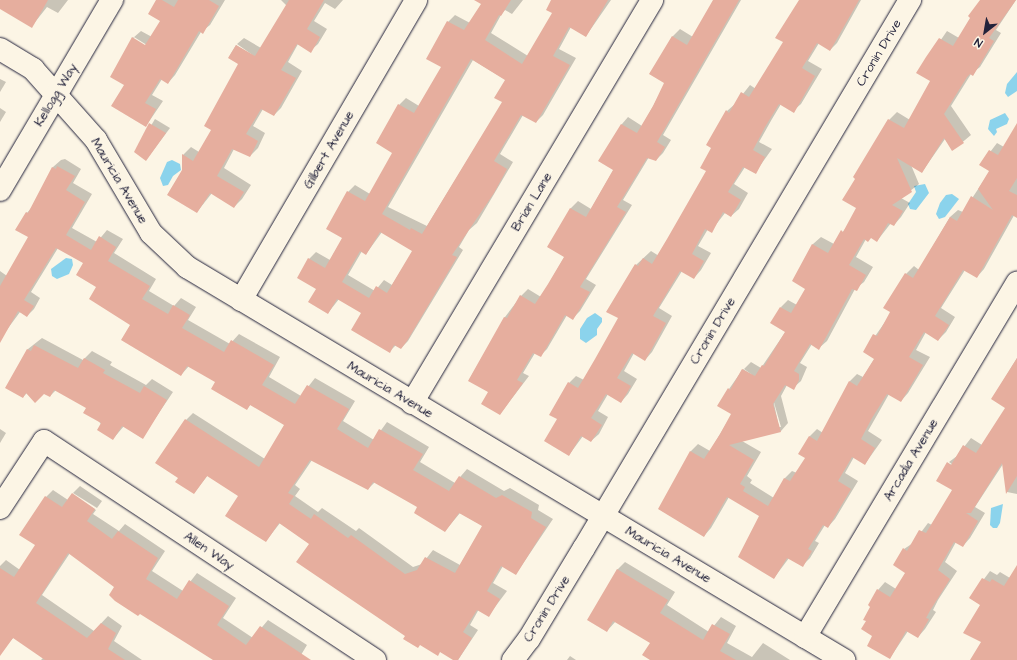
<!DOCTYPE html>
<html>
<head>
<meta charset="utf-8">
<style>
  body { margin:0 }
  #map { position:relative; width:1017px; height:660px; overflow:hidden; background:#fcf5e5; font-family:"Architects Daughter",sans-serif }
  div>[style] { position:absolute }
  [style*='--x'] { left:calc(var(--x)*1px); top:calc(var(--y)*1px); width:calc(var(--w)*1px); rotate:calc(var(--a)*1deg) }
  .water>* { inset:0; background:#8bd3ec }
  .shadow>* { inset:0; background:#0003 }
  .building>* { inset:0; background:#e6ae9e }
  .roads { filter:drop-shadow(0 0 1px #22223b) drop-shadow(0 0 1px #22223b) }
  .minor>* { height:22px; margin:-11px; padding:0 11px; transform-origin:11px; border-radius:11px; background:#fcf5e5 }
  span { translate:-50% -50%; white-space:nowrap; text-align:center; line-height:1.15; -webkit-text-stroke:3px #fcf5e5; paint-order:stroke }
  .street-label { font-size:13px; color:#22223b }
  .north { position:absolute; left:965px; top:12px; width:40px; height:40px; -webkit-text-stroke:3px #fcf5e5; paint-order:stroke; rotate:211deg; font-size:11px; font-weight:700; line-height:16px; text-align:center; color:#22223b }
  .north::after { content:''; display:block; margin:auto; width:14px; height:18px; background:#22223b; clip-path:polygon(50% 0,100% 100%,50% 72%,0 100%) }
</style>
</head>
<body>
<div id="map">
  <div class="water">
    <div style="clip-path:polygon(1017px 72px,1017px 91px,1008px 97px,1005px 93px,1007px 84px)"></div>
    <div style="clip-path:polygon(1005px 113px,1009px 119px,1007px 124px,996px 129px,997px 132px,994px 136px,988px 129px,990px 120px)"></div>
    <div style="clip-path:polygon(172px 160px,180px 164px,181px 170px,173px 176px,168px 185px,163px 186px,160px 178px,167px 162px)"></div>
    <div style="clip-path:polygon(925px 184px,929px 193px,916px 210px,910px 209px,908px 204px,916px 192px,914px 186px)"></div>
    <div style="clip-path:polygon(952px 194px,959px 199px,945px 217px,939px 219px,936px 214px,940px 203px,946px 195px)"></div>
    <div style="clip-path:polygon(66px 258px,72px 259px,73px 265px,69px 274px,57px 279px,52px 276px,51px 269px)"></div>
    <div style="clip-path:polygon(595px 313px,602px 318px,602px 322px,597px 329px,597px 335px,586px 343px,580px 339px,580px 329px,587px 318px)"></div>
    <div style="clip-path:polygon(1003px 504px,1000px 523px,997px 528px,993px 528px,990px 525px,991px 508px)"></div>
  </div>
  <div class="shadow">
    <div style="clip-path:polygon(4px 0,68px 0,58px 13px,47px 7px,32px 26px,0 8px)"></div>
    <div style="clip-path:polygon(evenodd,157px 0,225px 0,210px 25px,201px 32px,175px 75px,168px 83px,162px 79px,152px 95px,163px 101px,146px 126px,125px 84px,133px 38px,141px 31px,152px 37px,161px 21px,157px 0,134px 37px,150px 47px,149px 49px,134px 40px,134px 37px)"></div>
    <div style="clip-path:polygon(281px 0,343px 0,335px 9px,325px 3px,314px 21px,327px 29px,318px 44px,310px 51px,298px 44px,288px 62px,302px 71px,281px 108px,274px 115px,263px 109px,253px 126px,265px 133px,258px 148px,250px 156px,234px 149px,224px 168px,251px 185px,242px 199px,234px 207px,212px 193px,197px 212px,183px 170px,183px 155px,191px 147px,199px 152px,212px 130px,240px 63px,229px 57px,236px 45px,258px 59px,237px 44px,244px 38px,261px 48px,287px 6px)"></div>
    <div style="clip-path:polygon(evenodd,484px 0,523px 0,512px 14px,505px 10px,501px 15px,491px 33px,528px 56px,553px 13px,553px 0,611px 0,586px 36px,571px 27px,559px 49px,576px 58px,543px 115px,536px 122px,523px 115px,500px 154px,513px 162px,477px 223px,469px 230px,459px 247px,463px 250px,408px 341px,401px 348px,396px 345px,389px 352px,362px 312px,339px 299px,328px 313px,309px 259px,316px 252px,330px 260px,343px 238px,348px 192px,355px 185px,370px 194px,394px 152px,399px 105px,406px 98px,419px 106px,443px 67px,448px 22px,455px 15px,470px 23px,484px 0,473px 60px,506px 80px,503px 102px,427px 226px,388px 207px,473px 60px,484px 0,382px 232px,413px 251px,392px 285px,384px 280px,375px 291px,348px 275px,362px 251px,366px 254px,382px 232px)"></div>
    <div style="clip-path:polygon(714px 0,741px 0,663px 135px,671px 140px,663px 153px,656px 160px,649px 157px,623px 200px,632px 205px,586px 279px,596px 285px,580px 311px,573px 318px,567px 315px,547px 349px,540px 356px,535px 353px,523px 373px,529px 376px,500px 414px,489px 392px,469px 380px,505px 317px,521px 296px,528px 289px,541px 297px,565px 256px,548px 247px,571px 208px,578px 201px,591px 209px,614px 169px,600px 160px,622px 124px,628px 117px,642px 126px,666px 83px,650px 74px,673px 36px,680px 29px,693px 37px)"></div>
    <div style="clip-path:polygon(800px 0,861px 0,837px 43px,830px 50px,819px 43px,808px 61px,822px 69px,801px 104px,793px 111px,781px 104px,772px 119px,759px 142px,772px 149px,755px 173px,745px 167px,734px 184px,748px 193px,739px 209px,731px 216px,725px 213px,711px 231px,708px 229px,698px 246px,711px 253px,701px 270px,694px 278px,682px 271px,659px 308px,672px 316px,652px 352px,645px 360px,634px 353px,624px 371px,637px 379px,628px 394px,621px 402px,608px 394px,598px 411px,608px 417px,599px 434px,591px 441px,583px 436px,569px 455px,558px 419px,569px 383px,576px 376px,584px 380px,619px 318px,636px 265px,651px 251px,659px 256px,708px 171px,713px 148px,727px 111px,735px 104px,750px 85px,756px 89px,784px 42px)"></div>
    <div style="clip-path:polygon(evenodd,982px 0,1016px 0,996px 30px,1001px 33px,980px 67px,971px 74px,951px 106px,971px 135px,953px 150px,945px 139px,922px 172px,911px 165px,919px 184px,901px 198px,910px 203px,901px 217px,894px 225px,891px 223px,877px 241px,871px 237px,866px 239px,856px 257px,873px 267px,864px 282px,855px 289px,827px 341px,819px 348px,812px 344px,800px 363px,807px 367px,801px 381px,793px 388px,787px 385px,781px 396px,788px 423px,781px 431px,742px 441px,761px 452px,747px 476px,752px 480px,750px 483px,774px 498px,785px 478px,792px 471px,797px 473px,806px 458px,809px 437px,817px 429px,823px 433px,850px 381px,857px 374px,863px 377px,875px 358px,864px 352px,892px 312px,906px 274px,914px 266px,919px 270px,950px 217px,958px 210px,963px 212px,990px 171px,981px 164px,997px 143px,1004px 147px,1017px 125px,1017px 210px,984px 269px,977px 277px,965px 270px,941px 308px,955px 317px,946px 332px,938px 340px,926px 332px,916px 350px,930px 357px,908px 393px,901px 401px,889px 394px,880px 410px,868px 431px,882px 440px,865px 464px,854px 457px,845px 473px,858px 481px,835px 519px,828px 527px,825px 525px,815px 541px,819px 543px,810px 558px,802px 566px,789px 558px,774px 578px,760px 516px,729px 497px,711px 528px,704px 536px,659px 509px,691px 451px,698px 444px,710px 451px,732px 414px,729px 389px,743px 369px,759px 380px,744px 369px,751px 362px,761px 368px,786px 331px,781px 307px,788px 300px,797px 305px,807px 289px,804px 260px,813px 244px,821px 237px,834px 244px,848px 225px,858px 208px,889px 120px,897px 112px,910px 120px,932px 81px,918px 73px,947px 31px,959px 38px,982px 0,773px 399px,781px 427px,779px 427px,773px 399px)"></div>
    <div style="clip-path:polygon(0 79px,6px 82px,0 92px)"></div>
    <div style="clip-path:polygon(0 108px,6px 112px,0 122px)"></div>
    <div style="clip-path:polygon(155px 119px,170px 128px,146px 160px,135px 152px)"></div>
    <div style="clip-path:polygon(evenodd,65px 159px,81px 169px,73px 183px,92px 194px,72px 228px,97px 242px,107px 230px,123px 239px,114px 253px,156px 279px,149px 291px,174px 306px,181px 298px,196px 307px,188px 320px,230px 344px,239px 334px,280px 357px,269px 377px,301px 396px,315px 378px,355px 401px,343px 421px,374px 440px,387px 422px,429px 447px,420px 462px,455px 483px,467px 469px,504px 491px,510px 488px,539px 505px,538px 510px,553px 519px,516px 574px,503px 566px,493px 583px,507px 591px,489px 615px,479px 609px,470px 625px,478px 630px,458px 660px,406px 636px,310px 544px,280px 523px,266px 541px,239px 496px,208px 475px,194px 493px,179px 478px,186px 420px,193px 413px,265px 459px,286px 425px,251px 404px,247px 409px,217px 382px,189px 366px,181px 375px,97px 287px,84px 263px,58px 248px,31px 292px,40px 298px,34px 309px,27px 316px,20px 312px,6px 331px,0 327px,0 271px,7px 276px,30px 237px,27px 213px,32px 207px,53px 167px,61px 160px,65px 159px,312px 460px,368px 489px,375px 482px,419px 507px,445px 531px,460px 513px,483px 526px,460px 565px,433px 550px,422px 564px,413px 567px,359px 528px,356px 531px,322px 508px,318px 512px,295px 496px,300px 489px,295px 485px,312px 460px)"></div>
    <div style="clip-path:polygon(42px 338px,83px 360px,92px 351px,112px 362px,110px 365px,146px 385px,152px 379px,173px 392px,142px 438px,124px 426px,113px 439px,88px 408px,56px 390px,50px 396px,44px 392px,27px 393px,23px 397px,7px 388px,28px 349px)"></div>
    <div style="clip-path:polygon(1017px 358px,1017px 494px,1007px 492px,1003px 464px,975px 507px,985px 513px,970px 538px,963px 546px,956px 542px,945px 562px,957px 571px,938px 600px,933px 610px,936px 612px,925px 629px,918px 637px,908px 631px,890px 658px,867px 621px,878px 590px,885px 582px,896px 589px,906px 572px,904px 549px,913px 543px,928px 523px,932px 525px,953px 490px,948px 463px,956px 467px,949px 462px,957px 456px,971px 438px,982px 445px,1007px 408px,992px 399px)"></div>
    <div style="clip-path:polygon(0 429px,6px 433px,0 443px)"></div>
    <div style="clip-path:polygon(80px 486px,102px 501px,97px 508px,73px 493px)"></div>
    <div style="clip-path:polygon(53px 490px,68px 500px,72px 494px,96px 510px,93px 514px,119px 531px,125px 524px,165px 551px,152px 571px,183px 591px,197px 573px,236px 598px,223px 618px,253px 638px,268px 620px,307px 645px,298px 660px,215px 660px,70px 553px,42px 595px,94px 631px,108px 616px,122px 626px,114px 641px,142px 660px,41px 660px,43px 658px,14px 637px,6px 646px,0 642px,0 566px,6px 560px,20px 570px,37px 545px,46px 497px)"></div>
    <div style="clip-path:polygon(625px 562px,675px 592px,667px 605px,709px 632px,721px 617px,736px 626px,727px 643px,752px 657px,763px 643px,790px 660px,652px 660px,651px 642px,616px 621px,607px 631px,617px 570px)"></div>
    <div style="clip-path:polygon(1017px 567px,1017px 660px,971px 660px,982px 642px,981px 605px,970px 598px,990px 571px,997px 575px,1000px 572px,1010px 578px)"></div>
    <div style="clip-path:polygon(570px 656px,576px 660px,567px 660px)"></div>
  </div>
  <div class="building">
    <div style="clip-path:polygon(0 0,48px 0,32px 28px,0 9px)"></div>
    <div style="clip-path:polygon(156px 0,162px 0,174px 7px,178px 0,209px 0,219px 6px,203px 34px,199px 31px,168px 84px,160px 79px,145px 103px,156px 109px,146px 127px,111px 106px,124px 85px,110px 77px,132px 37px,145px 45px,160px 21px,148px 14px)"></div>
    <div style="clip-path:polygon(289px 0,324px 0,307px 29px,320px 37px,311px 53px,297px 44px,281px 70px,296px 78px,274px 116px,261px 109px,246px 134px,258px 141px,250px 157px,232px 149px,217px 176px,244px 192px,234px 208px,210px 193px,197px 213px,167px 195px,182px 170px,182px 154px,193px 161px,211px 130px,204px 126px,238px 64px,228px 58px,236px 45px,255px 56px)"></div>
    <div style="clip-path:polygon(evenodd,474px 0,511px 0,501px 16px,499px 15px,485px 40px,522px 64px,552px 13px,546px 10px,551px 0,608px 0,586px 37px,569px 27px,553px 56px,570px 65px,536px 123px,521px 115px,494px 161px,507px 169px,494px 193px,452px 255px,457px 257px,407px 341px,401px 349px,394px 345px,390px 353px,351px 330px,361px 313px,337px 299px,328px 314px,308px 302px,316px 289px,297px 278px,308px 258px,325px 268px,342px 238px,326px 229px,347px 191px,365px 201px,392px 153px,376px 143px,398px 104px,414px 113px,441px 67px,426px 59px,447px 21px,464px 30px,481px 4px,474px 0,471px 59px,505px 80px,494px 98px,502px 102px,422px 234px,411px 228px,410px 230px,382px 214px,471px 59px,474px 0,380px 232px,412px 251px,387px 293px,376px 286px,369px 298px,342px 282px,360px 251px,366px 255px,380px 232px)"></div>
    <div style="clip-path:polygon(713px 0,739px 0,657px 142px,665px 147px,656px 161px,647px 158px,617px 207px,626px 212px,580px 287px,590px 292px,573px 320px,565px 315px,541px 357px,533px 353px,517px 380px,523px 383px,500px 415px,481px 404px,488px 392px,468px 381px,504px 317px,507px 318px,520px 295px,535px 304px,548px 284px,564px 257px,547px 247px,570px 208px,586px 217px,613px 170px,598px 161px,621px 124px,637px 133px,653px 106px,664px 83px,649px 74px,672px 36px,687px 45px)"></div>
    <div style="clip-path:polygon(799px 0,859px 0,830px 51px,817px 43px,802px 68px,815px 76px,794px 113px,779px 104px,765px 127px,753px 150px,765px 157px,756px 174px,743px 167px,728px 192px,741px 200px,731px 217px,723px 212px,712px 233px,705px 229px,692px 254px,704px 261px,694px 279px,680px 271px,653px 316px,666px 323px,645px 361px,632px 353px,617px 378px,631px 386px,621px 403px,606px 394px,591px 418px,602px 425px,591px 442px,581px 436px,569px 456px,544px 441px,557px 419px,549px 415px,568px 382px,578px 388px,595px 359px,618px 318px,606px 312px,635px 264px,638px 266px,643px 258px,652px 264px,667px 239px,706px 171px,700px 168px,711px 148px,706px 145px,726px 110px,729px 113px,741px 92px,749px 97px,783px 42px,775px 38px)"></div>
    <div style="clip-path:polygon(980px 0,1016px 0,989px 38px,994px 41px,973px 76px,970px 74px,967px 77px,944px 114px,964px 143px,952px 151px,944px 138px,922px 173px,897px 158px,912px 192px,892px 205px,903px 211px,894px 226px,888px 223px,877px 242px,871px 238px,868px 242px,864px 239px,849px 265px,866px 275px,857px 291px,852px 289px,819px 350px,810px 344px,794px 371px,799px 374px,799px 380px,794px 390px,785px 385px,773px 404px,781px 432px,729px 445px,754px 460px,740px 484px,745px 487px,743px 491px,768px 506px,784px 478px,790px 481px,805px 458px,798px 454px,809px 436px,817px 441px,849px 381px,857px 386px,874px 359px,863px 352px,873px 334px,877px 336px,890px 312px,883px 308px,905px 273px,913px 278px,950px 217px,957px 221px,971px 196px,993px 210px,978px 189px,989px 171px,979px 165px,989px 150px,998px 155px,1017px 123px,1017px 178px,1009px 191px,1017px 195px,1017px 218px,1012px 215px,977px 278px,963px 270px,935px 316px,949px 325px,938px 341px,924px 332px,909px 357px,923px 365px,901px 402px,887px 394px,872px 418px,861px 439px,875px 448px,865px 465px,852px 457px,838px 481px,851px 489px,828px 528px,823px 525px,808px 549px,812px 551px,803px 567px,787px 558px,774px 579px,738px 557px,759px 516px,727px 497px,704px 537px,658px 509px,690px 451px,704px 459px,720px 434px,731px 414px,717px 406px,728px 388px,730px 390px,742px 369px,755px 376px,762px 365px,764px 366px,785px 332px,770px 323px,780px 307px,791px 313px,805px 289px,792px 281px,812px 244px,828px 253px,841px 230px,843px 232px,856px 208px,842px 200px,855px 179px,853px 177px,888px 119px,904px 128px,930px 81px,916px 73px,926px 57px,939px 38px,953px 46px,970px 18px,968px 16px)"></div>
    <div style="clip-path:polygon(149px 123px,166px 133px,146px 161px,134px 152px)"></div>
    <div style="clip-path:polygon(evenodd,57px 166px,75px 176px,66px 190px,85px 202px,66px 235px,91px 250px,99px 236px,116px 247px,108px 261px,150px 286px,142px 299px,168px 314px,173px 305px,190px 315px,182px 328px,224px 352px,231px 340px,274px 365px,262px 385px,295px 404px,307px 385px,349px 409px,337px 429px,368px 448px,379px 429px,423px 454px,413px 470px,449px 491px,459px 476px,496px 498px,502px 495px,532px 512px,531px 518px,546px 527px,516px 575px,501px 566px,487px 591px,500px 599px,489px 617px,477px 610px,463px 632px,472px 638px,458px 660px,453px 660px,440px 652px,438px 656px,420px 645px,418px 648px,403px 639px,405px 636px,296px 562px,309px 544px,279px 523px,266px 542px,225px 516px,238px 496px,207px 476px,194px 494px,175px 482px,178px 478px,155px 463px,185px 419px,259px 467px,284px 425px,250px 405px,247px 410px,211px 389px,215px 382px,187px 366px,181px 376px,121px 340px,130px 325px,89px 299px,96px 287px,76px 275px,83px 263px,56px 248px,24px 300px,34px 306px,27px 317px,18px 311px,0 343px,0 286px,28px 237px,15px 230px,26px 212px,28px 213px,52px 167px,56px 169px,57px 166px,310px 460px,368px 490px,373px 482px,417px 507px,414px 513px,445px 532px,459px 513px,482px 526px,455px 573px,425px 557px,417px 570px,405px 574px,351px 535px,348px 538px,314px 514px,311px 519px,289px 504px,294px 496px,288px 493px,310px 460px)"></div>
    <div style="clip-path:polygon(34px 345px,78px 368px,84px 358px,105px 370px,103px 373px,140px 393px,144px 386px,167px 400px,143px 439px,122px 426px,113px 440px,97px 430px,101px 423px,83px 413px,86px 408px,54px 390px,50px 397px,44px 394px,35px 403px,26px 393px,23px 398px,5px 388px,27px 349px,31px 351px)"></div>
    <div style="clip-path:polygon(1017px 358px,1017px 476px,1006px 494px,1002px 463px,971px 513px,966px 513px,978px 521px,963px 547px,954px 542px,938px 570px,950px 579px,931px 609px,926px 618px,929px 619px,918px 638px,906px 631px,890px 659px,867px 646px,872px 636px,861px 629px,866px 621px,863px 620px,870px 607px,868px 605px,877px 589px,890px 597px,905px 573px,893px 565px,903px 548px,907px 551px,919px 530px,926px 533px,952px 490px,936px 481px,947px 462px,951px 465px,963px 445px,976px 453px,1005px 408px,991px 399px)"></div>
    <div style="clip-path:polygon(72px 493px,95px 509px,87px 521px,112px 539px,118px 531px,158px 558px,146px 579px,177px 599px,189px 580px,229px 606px,217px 625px,246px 645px,260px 626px,311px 660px,213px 660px,140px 614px,138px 616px,115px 601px,109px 595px,114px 587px,68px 553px,36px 603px,87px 638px,101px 623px,116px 633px,108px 649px,125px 660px,45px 660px,13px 638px,0 656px,0 568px,14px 577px,35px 545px,19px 535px,45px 496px,62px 507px)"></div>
    <div style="clip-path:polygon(1017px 565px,1017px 660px,970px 660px,981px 642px,963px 633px,980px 605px,969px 598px,982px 578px,990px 582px,992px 579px,1004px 586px)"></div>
    <div style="clip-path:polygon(617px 569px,668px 600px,660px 613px,703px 640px,712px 624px,730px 634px,720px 651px,736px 660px,650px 660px,642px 655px,650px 643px,613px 621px,607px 632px,587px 620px)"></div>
  </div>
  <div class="roads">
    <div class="minor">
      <div style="--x:0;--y:49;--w:39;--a:31"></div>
      <div style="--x:33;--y:69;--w:95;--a:48.4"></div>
      <div style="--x:96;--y:140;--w:108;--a:59.4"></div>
      <div style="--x:151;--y:233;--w:50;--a:43.4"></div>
      <div style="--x:187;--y:267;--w:766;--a:30.89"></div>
      <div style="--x:0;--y:190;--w:221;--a:-59.5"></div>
      <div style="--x:241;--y:300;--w:347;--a:-59.7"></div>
      <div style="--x:412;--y:403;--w:469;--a:-59.2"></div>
      <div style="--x:0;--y:508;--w:80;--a:-56.7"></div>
      <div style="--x:44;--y:441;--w:397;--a:33.5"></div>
      <div style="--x:805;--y:637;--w:413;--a:-59.1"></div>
      <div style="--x:513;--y:660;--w:26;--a:-53"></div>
      <div style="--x:529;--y:639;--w:106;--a:-58.9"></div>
      <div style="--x:584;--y:548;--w:638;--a:-59.25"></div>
    </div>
  </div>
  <div class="street-label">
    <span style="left:879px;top:53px;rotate:-59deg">Cronin Drive</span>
    <span style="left:56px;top:95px;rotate:-59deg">Kellogg Way</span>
    <span style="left:329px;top:150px;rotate:-60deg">Gilbert Avenue</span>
    <span style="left:119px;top:181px;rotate:59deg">Mauricia Avenue</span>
    <span style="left:532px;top:202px;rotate:-59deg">Brian Lane</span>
    <span style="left:713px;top:331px;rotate:-59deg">Cronin Drive</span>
    <span style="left:390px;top:390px;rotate:31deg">Mauricia Avenue</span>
    <span style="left:911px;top:460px;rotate:-59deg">Arcadia Avenue</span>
    <span style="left:209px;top:551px;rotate:34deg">Allen Way</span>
    <span style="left:668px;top:555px;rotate:31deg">Mauricia Avenue</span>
    <span style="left:547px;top:609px;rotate:-58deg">Cronin Drive</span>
  </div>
  <div class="north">N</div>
</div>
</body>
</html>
